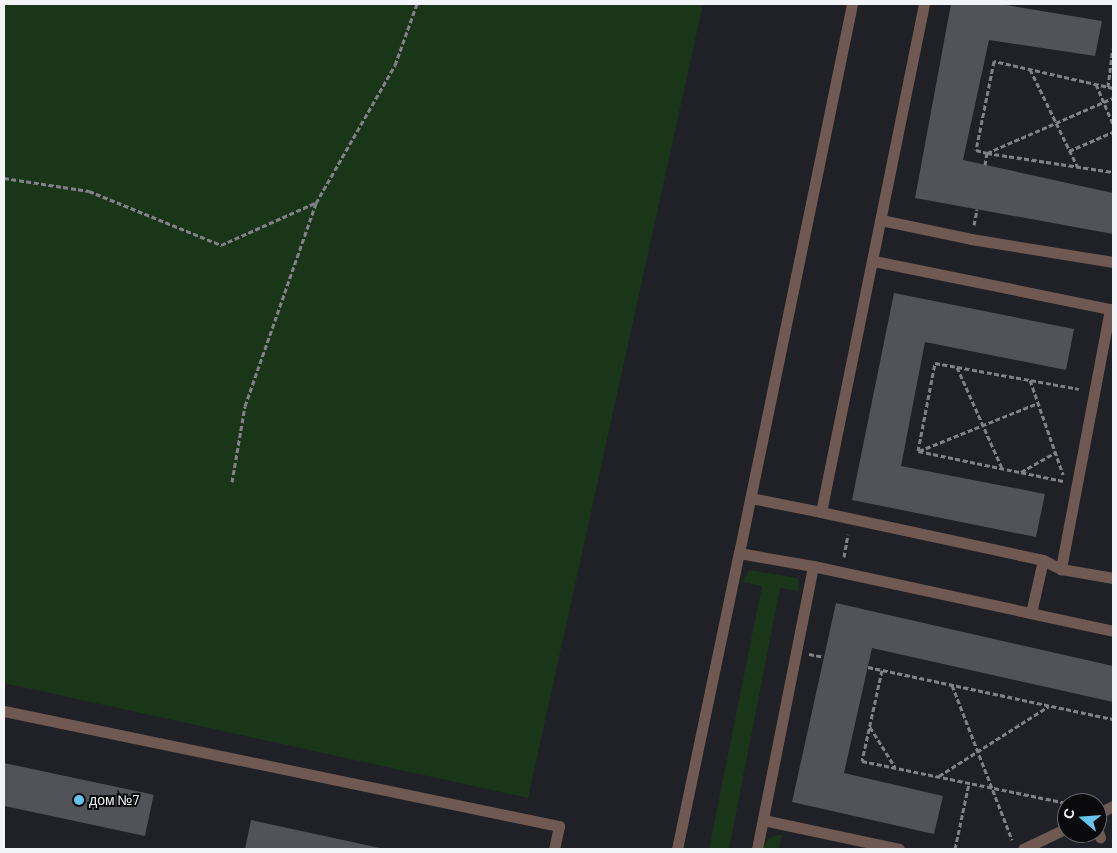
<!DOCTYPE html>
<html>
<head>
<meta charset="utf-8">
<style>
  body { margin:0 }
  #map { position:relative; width:1117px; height:853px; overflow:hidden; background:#1f2126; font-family:Barlow,sans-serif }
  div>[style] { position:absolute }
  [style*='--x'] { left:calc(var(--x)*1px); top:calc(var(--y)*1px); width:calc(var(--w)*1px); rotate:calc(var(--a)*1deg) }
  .green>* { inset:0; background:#193619 }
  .building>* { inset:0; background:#525359; transform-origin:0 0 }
  .path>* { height:3px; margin-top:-1.5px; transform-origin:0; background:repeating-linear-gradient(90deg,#818287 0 5px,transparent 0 7.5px) }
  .lane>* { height:11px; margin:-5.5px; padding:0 5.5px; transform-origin:5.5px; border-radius:5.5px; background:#705952 }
  .dots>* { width:14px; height:14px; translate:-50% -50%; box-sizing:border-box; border:2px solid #0a0a0d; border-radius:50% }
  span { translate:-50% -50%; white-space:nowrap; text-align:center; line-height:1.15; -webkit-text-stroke:4px #0a0a0d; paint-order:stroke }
  .poi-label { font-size:14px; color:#f3f4f8 }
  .left { translate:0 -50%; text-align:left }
  .frame { position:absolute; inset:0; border:5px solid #f3f4f8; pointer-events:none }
  .north { position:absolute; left:1057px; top:793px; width:50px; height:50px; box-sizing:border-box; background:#0a0a0d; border:1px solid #67686b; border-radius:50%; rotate:288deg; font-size:14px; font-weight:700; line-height:20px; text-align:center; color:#f3f4f8 }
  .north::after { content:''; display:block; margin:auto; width:18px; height:22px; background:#66c4ef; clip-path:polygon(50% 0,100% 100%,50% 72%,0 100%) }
</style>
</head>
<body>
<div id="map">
  <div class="green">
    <div style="clip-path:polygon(4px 4px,703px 4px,528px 798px,4px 683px)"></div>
    <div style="clip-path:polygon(749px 570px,798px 578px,799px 591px,780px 588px,729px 849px,709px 849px,762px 586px,743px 582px)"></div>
    <div style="clip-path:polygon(777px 835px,782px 835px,779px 848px,781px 849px,762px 849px,768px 839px)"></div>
  </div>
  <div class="building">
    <div style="clip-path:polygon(951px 4px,1000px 4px,1102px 21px,1095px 56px,989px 40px,963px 160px,1113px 193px,1113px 234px,915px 198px)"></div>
    <div style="clip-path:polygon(894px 293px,1074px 329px,1066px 370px,925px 342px,901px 466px,1045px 494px,1036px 537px,852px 500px)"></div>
    <div style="clip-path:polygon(836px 603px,1113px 666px,1113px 702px,872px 648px,844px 773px,943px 796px,934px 834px,792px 802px)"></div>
    <div style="left:4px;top:763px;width:153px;height:42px;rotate:12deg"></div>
    <div style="clip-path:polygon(251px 820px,380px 848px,380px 849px,245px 849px)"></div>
  </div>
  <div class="path">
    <div style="--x:1030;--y:69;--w:108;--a:64.1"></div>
    <div style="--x:1096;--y:84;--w:43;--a:67"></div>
    <div style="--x:1108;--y:87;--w:38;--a:-83"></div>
    <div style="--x:1113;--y:88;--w:122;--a:-167.2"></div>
    <div style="--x:994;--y:61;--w:91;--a:101.4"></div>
    <div style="--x:976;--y:150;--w:11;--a:15"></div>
    <div style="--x:987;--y:153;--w:137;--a:-23.6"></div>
    <div style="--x:1069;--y:151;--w:48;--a:-23.4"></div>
    <div style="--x:985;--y:165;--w:12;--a:-81"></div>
    <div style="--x:987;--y:153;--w:127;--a:8.6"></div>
    <div style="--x:4;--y:178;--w:86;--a:8.7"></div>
    <div style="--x:89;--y:191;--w:143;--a:22.2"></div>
    <div style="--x:221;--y:245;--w:103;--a:-24.1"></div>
    <div style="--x:974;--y:225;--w:16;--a:-79"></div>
    <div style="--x:957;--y:367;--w:111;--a:66"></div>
    <div style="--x:1030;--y:380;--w:100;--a:70.7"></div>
    <div style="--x:919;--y:451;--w:128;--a:-22"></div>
    <div style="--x:1021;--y:472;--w:40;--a:-29.7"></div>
    <div style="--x:1063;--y:481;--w:148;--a:-168.3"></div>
    <div style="--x:918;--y:451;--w:90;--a:-79.1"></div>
    <div style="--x:935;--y:363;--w:146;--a:10.2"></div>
    <div style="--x:232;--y:482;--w:77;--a:-80.3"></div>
    <div style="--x:245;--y:406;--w:215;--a:-70.7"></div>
    <div style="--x:316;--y:203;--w:159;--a:-60.2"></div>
    <div style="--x:395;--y:65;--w:65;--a:-70.2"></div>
    <div style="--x:844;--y:557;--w:23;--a:-80"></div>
    <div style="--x:809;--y:654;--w:15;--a:11"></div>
    <div style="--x:868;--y:667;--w:250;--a:12"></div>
    <div style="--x:882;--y:670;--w:93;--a:102.4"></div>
    <div style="--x:862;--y:761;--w:209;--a:11.6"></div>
    <div style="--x:952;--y:685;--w:166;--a:68.8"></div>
    <div style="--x:870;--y:727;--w:47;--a:58"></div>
    <div style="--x:939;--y:776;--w:130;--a:-32.5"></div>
    <div style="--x:955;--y:849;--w:67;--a:-78"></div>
  </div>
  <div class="lane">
    <div style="--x:881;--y:220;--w:92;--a:11.9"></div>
    <div style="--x:971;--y:239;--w:144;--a:9.2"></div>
    <div style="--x:874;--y:261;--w:241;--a:11.5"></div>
    <div style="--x:1110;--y:309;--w:265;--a:100.7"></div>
    <div style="--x:751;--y:498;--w:71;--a:11.3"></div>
    <div style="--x:821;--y:512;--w:518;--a:-78.54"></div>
    <div style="--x:821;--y:512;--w:227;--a:12.2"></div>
    <div style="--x:1043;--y:560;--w:20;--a:27"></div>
    <div style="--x:1061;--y:569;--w:53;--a:9.8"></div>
    <div style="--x:739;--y:553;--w:561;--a:-78.37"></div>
    <div style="--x:1031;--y:613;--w:54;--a:-77.2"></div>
    <div style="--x:4;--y:711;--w:567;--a:11.71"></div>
    <div style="--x:559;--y:826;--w:24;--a:102"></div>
    <div style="--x:1097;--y:814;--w:18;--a:-27"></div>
    <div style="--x:763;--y:820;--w:139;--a:12"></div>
    <div style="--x:1097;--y:830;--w:8;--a:67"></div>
    <div style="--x:677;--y:849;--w:302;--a:-78.2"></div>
    <div style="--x:739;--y:553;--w:75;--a:10"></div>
    <div style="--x:813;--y:566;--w:307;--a:12.2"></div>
    <div style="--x:757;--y:849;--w:288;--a:-78.8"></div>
    <div style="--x:1023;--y:849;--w:49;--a:-25.5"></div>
  </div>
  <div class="dots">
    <div style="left:79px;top:800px;background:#66c4ef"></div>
  </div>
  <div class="poi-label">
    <span class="left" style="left:89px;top:800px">дом №7</span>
  </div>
  <div class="frame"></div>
  <div class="north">С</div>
</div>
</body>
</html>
